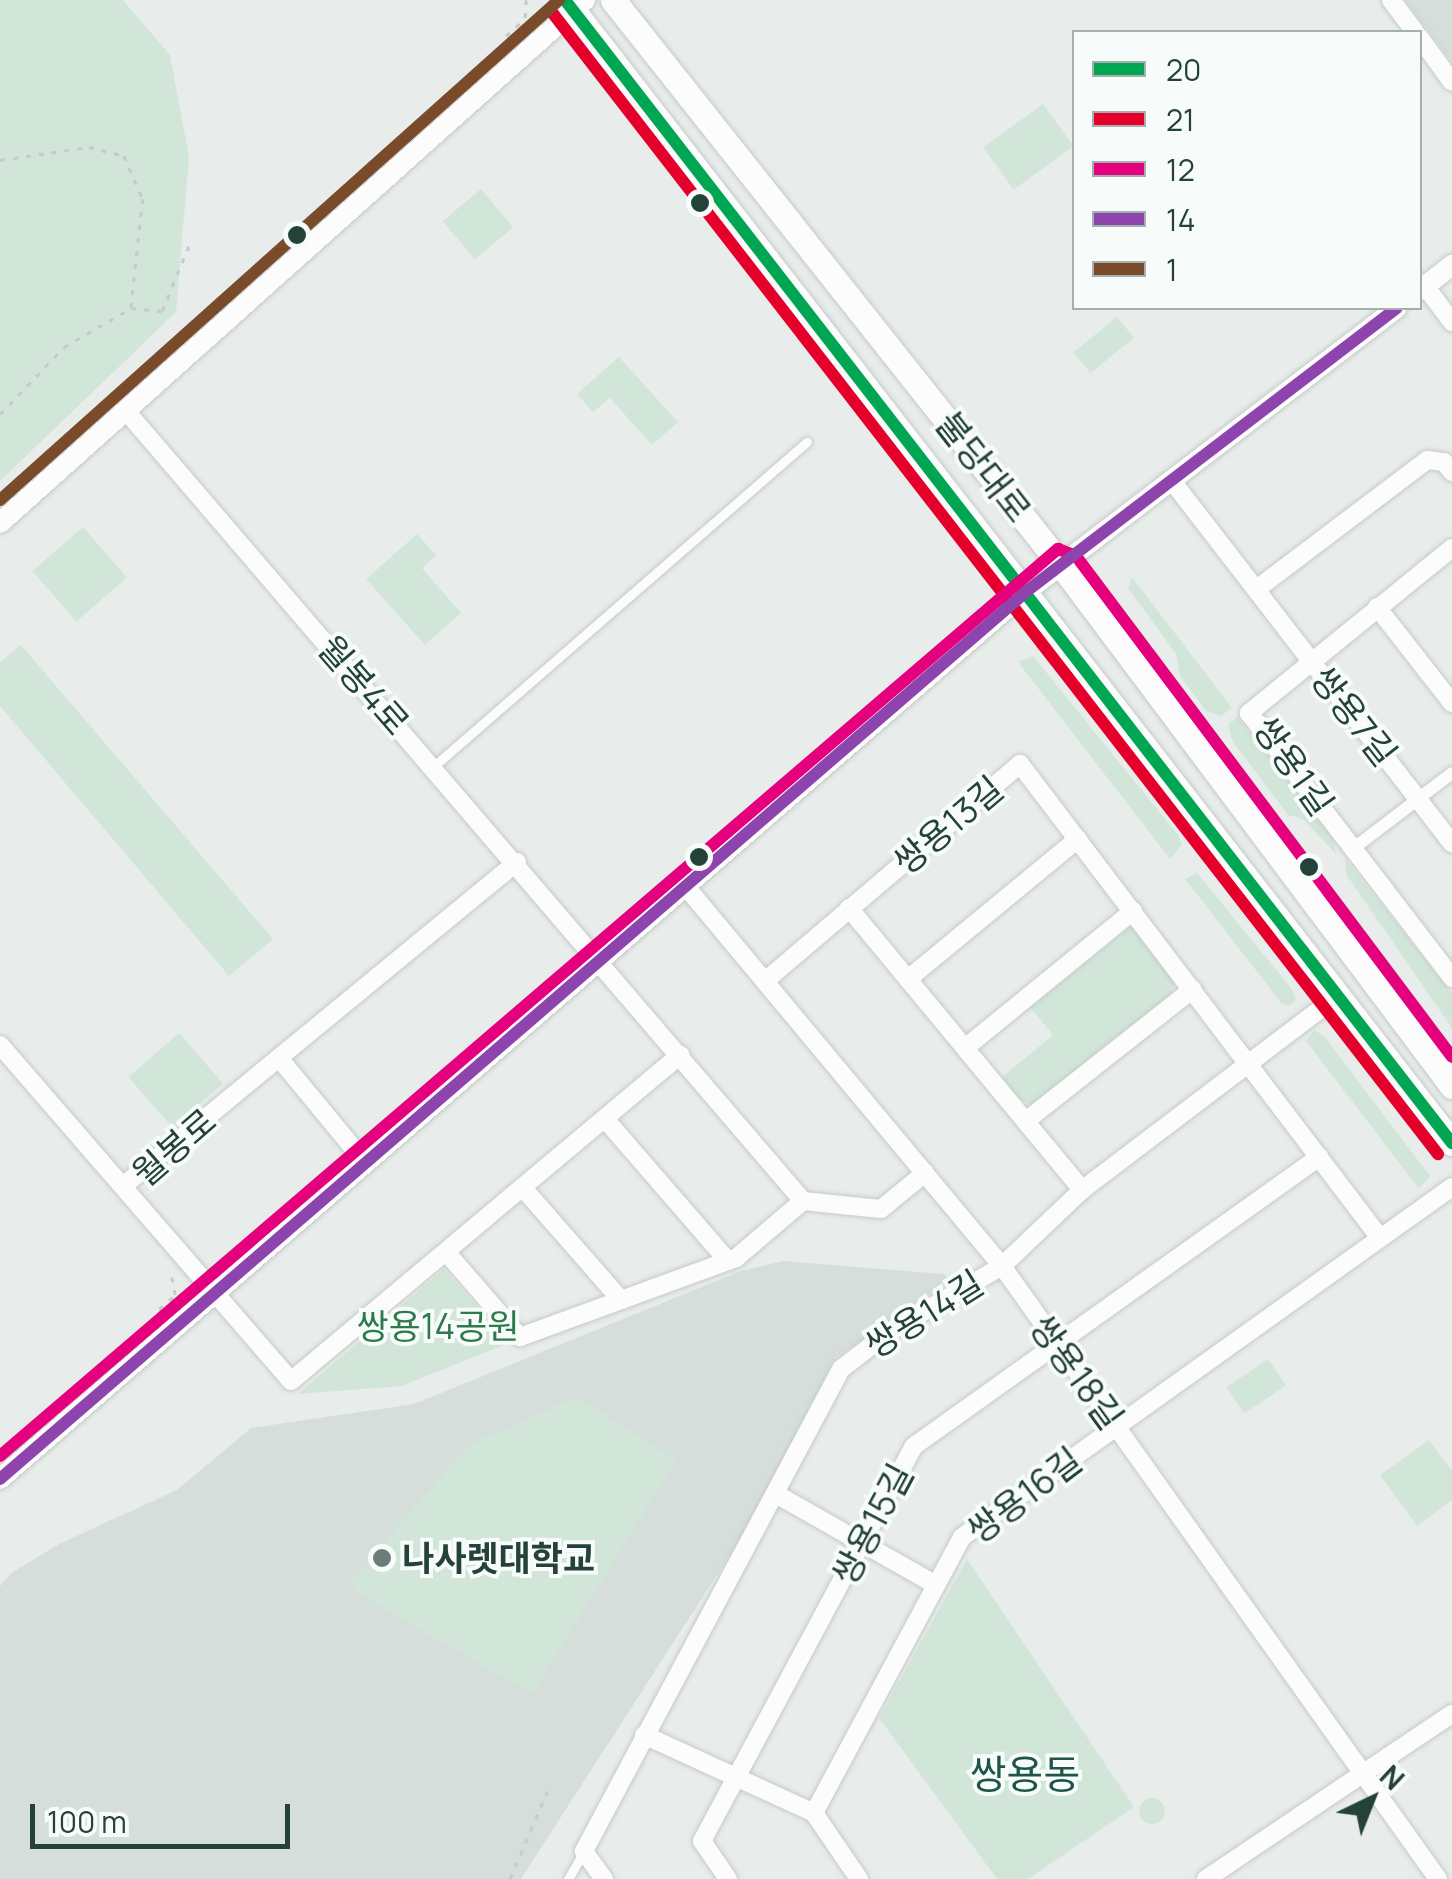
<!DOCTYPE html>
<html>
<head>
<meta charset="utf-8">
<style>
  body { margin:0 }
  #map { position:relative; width:1452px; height:1879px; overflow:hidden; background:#e8edeb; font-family:Manrope,"Noto Sans KR",sans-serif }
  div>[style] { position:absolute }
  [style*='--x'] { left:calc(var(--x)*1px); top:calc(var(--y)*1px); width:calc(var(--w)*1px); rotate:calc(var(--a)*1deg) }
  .built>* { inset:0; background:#d6dedb }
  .green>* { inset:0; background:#d1e6d8; transform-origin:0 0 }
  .round { border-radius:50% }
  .path>* { height:2.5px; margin-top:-1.25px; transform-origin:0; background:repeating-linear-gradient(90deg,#c3ccca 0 5px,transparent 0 13px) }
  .roads { filter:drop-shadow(0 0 2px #c5cac8) drop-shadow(0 0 2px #c5cac8) }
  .service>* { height:9px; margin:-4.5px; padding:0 4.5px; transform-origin:4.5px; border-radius:4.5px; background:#fcfcfc }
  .pedestrian>* { height:12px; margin:-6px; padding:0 6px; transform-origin:6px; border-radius:6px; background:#fcfcfc }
  .minor>* { height:18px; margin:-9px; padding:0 9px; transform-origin:9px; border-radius:9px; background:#fcfcfc }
  .tertiary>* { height:20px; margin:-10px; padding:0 10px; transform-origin:10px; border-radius:10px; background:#fcfcfc }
  .secondary>* { height:25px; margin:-12.5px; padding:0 12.5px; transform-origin:12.5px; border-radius:12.5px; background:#fcfcfc }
  .bus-1>* { height:12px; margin:-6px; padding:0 6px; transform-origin:6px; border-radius:6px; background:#00a651 }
  .bus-2>* { height:12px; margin:-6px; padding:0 6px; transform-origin:6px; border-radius:6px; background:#e4002b }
  .bus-3>* { height:12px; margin:-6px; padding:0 6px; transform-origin:6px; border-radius:6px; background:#e5007d }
  .bus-4>* { height:12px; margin:-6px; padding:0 6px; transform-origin:6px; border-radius:6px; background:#8e44ad }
  .bus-5>* { height:12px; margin:-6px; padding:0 6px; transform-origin:6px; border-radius:6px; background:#7a4b2a }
  .dots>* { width:28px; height:28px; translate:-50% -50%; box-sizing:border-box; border:5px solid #f7fbf9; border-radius:50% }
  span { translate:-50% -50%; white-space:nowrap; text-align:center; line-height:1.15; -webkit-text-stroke:8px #f7fbf9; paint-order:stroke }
  .street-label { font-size:35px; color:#24423a }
  .park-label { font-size:35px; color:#2d7a4b }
  .poi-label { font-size:35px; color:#24423a; font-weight:700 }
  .left { translate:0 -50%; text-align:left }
  .quarter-label { font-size:40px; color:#1f5548 }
  .legend { position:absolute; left:1072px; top:30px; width:350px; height:280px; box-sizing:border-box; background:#f7fbf9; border:2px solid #a3b1ad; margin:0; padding:12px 18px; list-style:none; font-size:30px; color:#24423a }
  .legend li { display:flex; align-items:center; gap:20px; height:50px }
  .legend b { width:50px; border:2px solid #a3b1ad }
  .north { position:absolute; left:1322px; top:1749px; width:100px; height:100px; -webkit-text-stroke:8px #f7fbf9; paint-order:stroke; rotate:43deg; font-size:28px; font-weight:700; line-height:40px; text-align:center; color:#24423a }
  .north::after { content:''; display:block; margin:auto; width:35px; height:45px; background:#24423a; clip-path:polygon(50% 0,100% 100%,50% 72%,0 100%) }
  .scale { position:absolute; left:30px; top:1804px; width:260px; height:45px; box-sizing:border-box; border:5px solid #24423a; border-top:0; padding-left:12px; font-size:30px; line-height:35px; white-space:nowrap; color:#24423a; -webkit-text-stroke:8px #f7fbf9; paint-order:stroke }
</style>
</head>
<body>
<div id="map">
  <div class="built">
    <div style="clip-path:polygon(1405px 0,1452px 0,1452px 62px)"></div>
    <div style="clip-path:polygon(783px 1261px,943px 1274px,952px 1280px,835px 1358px,751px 1522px,521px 1879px,0 1879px,0 1586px,11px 1573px,61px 1543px,177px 1490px,251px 1428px,414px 1404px,741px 1271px)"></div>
  </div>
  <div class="green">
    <div style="clip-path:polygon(0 0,123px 0,170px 55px,189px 157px,176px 312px,0 481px)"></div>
    <div style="left:1043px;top:104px;width:52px;height:74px;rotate:54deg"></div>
    <div style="left:481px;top:189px;width:50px;height:50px;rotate:50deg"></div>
    <div style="left:1117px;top:317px;width:27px;height:56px;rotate:51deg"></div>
    <div style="clip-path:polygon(619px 357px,678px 422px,652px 445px,610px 398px,593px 412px,577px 394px)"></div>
    <div style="left:83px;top:527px;width:67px;height:67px;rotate:49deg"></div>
    <div style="clip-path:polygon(417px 534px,436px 555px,422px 568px,461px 613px,425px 645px,366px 579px)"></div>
    <div style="clip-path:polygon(1132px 577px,1232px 708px,1221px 716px,1206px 711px,1180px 676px,1176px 654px,1128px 588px)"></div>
    <div style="clip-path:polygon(21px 645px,273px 939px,229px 976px,0 706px,0 662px)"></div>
    <div style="clip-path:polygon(1033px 656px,1178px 835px,1182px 845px,1170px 859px,1018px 662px)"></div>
    <div style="clip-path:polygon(1237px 717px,1333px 839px,1336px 854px,1303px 819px,1288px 815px,1233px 742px,1228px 725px)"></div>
    <div style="clip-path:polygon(1345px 859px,1452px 993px,1452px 1028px,1346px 874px)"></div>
    <div style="clip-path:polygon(1197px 873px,1291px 988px,1296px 999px,1290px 1006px,1282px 1004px,1185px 879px)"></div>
    <div style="clip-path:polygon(1134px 924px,1176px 975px,1171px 996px,1031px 1105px,1022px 1101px,1002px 1077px,1053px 1035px,1030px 1007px)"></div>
    <div style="clip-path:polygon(1314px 1030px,1324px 1036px,1430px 1176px,1419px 1189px,1306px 1041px)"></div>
    <div style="left:179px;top:1033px;width:67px;height:67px;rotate:49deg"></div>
    <div style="clip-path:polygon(444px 1269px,509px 1343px,402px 1386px,298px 1394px)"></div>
    <div style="left:1268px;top:1359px;width:32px;height:50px;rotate:56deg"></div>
    <div style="clip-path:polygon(577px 1397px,676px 1460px,532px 1694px,356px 1592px,352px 1581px,457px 1458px,480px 1440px)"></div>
    <div style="clip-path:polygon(1429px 1440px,1452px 1471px,1452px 1500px,1417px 1526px,1380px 1475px)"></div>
    <div style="clip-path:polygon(967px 1559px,1134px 1807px,1028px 1879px,997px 1879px,879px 1718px)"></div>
    <div class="round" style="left:1139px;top:1798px;width:26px;height:26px"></div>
  </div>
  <div class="path">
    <div style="--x:506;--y:36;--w:26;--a:-43"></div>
    <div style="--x:525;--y:18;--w:18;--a:-87"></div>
    <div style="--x:0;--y:160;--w:90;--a:-8.3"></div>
    <div style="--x:89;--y:147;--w:36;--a:14"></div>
    <div style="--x:124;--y:156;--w:47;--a:66.2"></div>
    <div style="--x:143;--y:199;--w:110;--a:96.3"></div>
    <div style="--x:0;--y:414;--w:93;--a:-46.3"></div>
    <div style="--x:64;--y:347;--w:78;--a:-30.2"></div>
    <div style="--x:131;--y:308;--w:31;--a:6"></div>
    <div style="--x:162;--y:311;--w:74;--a:-67.6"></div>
    <div style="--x:163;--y:1313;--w:6;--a:-135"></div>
    <div style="--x:159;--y:1309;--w:21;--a:-41"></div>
    <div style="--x:175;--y:1295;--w:25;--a:-101"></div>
    <div style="--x:510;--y:1879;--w:95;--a:-67"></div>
  </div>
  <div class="roads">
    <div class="service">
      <div style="--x:434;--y:766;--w:494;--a:-41"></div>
      <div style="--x:568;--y:1879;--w:32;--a:-60"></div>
    </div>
    <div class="pedestrian">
      <div style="--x:1354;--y:848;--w:123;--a:-37.4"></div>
    </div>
    <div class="minor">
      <div style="--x:1391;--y:0;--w:40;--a:53"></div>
      <div style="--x:1420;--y:38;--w:54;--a:54"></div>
      <div style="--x:1425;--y:286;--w:45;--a:53.1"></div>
      <div style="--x:127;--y:412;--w:1039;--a:49.41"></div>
      <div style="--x:803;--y:1201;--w:78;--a:5.9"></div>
      <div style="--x:881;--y:1209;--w:57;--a:-39.3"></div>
      <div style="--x:1172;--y:481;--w:458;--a:52.3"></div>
      <div style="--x:1452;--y:548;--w:262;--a:140.9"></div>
      <div style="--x:1249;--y:713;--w:334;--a:52.5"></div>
      <div style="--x:1258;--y:588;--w:212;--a:-37.1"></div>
      <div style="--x:1427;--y:460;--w:17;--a:7"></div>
      <div style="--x:1444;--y:462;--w:13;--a:51"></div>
      <div style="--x:1377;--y:607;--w:122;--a:52"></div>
      <div style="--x:687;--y:888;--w:492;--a:50.2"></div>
      <div style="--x:1002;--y:1266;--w:752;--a:54.58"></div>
      <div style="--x:849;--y:908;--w:366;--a:50.4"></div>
      <div style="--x:908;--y:979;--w:220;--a:-39.5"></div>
      <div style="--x:765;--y:981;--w:335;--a:-40.4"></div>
      <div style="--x:1020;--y:764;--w:595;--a:52.78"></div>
      <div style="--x:0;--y:1045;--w:444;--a:49.1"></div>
      <div style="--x:291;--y:1381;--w:508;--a:-39.96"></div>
      <div style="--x:965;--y:1048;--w:217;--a:-39.2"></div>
      <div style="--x:279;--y:1058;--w:134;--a:50.5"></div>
      <div style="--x:605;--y:1119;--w:188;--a:49.1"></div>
      <div style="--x:1027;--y:1120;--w:211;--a:-38.3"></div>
      <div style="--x:123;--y:1186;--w:510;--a:-39.43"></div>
      <div style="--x:523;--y:1188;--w:149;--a:48.8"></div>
      <div style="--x:446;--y:1252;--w:113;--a:49"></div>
      <div style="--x:520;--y:1337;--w:230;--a:-20.1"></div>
      <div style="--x:736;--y:1258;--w:88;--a:-40.4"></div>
      <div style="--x:776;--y:1494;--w:184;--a:29.6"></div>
      <div style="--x:644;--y:1735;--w:187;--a:24.6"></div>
      <div style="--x:604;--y:1879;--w:34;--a:-126"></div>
      <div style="--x:584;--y:1851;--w:546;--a:-61.93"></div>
      <div style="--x:841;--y:1369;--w:61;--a:-37.6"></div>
      <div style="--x:889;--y:1332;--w:131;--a:-30.3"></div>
      <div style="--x:1002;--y:1266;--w:110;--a:-43.5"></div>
      <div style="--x:1082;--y:1190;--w:324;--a:-37.2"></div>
      <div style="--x:728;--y:1879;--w:46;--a:-124.4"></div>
      <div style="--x:702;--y:1841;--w:448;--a:-61.8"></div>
      <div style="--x:914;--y:1446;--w:498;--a:-35.5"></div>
      <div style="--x:859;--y:1879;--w:80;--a:-124.3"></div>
      <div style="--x:814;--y:1813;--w:313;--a:-61.8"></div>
      <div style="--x:962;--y:1537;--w:602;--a:-35.54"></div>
      <div style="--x:1206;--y:1879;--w:296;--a:-33.9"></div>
    </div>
    <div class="tertiary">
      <div style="--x:1420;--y:290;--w:41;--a:-38"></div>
      <div style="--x:0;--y:523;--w:785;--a:-41.8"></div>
      <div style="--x:0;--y:1479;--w:1359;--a:-40.85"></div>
      <div style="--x:1028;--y:590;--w:464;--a:-37.4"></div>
    </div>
    <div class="secondary">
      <div style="--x:565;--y:0;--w:1447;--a:52.19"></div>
      <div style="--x:613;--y:0;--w:722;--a:51.58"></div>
      <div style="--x:1062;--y:566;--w:650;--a:53.13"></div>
    </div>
  </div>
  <div class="bus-1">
    <div style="--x:565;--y:0;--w:1447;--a:52.19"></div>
  </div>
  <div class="bus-2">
    <div style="--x:551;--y:11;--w:1447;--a:52.19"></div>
  </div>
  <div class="bus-3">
    <div style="--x:0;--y:1456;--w:1394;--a:-40.61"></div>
    <div style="--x:1058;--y:549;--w:19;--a:21"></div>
    <div style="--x:1076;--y:556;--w:626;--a:53.11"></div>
  </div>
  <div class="bus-4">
    <div style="--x:0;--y:1479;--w:1359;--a:-40.85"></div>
    <div style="--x:1028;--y:590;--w:464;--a:-37.4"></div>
  </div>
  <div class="bus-5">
    <div style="--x:0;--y:500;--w:750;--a:-41.81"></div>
  </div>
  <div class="dots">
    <div style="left:700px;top:203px;background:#24423a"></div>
    <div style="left:297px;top:235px;background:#24423a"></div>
    <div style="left:699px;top:857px;background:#24423a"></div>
    <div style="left:1309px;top:867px;background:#24423a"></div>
    <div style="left:382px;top:1558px;background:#697e78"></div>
  </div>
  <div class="street-label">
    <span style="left:984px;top:467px;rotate:52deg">불당대로</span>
    <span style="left:364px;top:685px;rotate:49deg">월봉4로</span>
    <span style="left:1354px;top:716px;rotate:52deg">쌍용7길</span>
    <span style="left:1294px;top:766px;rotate:55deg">쌍용1길</span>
    <span style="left:948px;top:825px;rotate:-40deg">쌍용13길</span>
    <span style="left:174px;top:1147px;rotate:-41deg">월봉로</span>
    <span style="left:924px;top:1314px;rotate:-32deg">쌍용14길</span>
    <span style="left:1077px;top:1372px;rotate:54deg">쌍용18길</span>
    <span style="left:1024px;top:1495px;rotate:-37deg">쌍용16길</span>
    <span style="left:872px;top:1524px;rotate:-62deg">쌍용15길</span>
  </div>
  <div class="park-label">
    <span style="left:438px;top:1326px">쌍용14공원</span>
  </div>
  <div class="poi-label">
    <span class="left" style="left:402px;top:1558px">나사렛대학교</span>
  </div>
  <div class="quarter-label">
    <span style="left:1025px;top:1774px">쌍용동</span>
  </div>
  <ul class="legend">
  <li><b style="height:12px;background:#00a651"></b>20</li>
  <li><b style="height:12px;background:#e4002b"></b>21</li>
  <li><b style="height:12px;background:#e5007d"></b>12</li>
  <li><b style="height:12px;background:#8e44ad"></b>14</li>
  <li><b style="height:12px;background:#7a4b2a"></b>1</li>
  </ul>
  <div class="north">N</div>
  <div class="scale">100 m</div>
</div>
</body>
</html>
